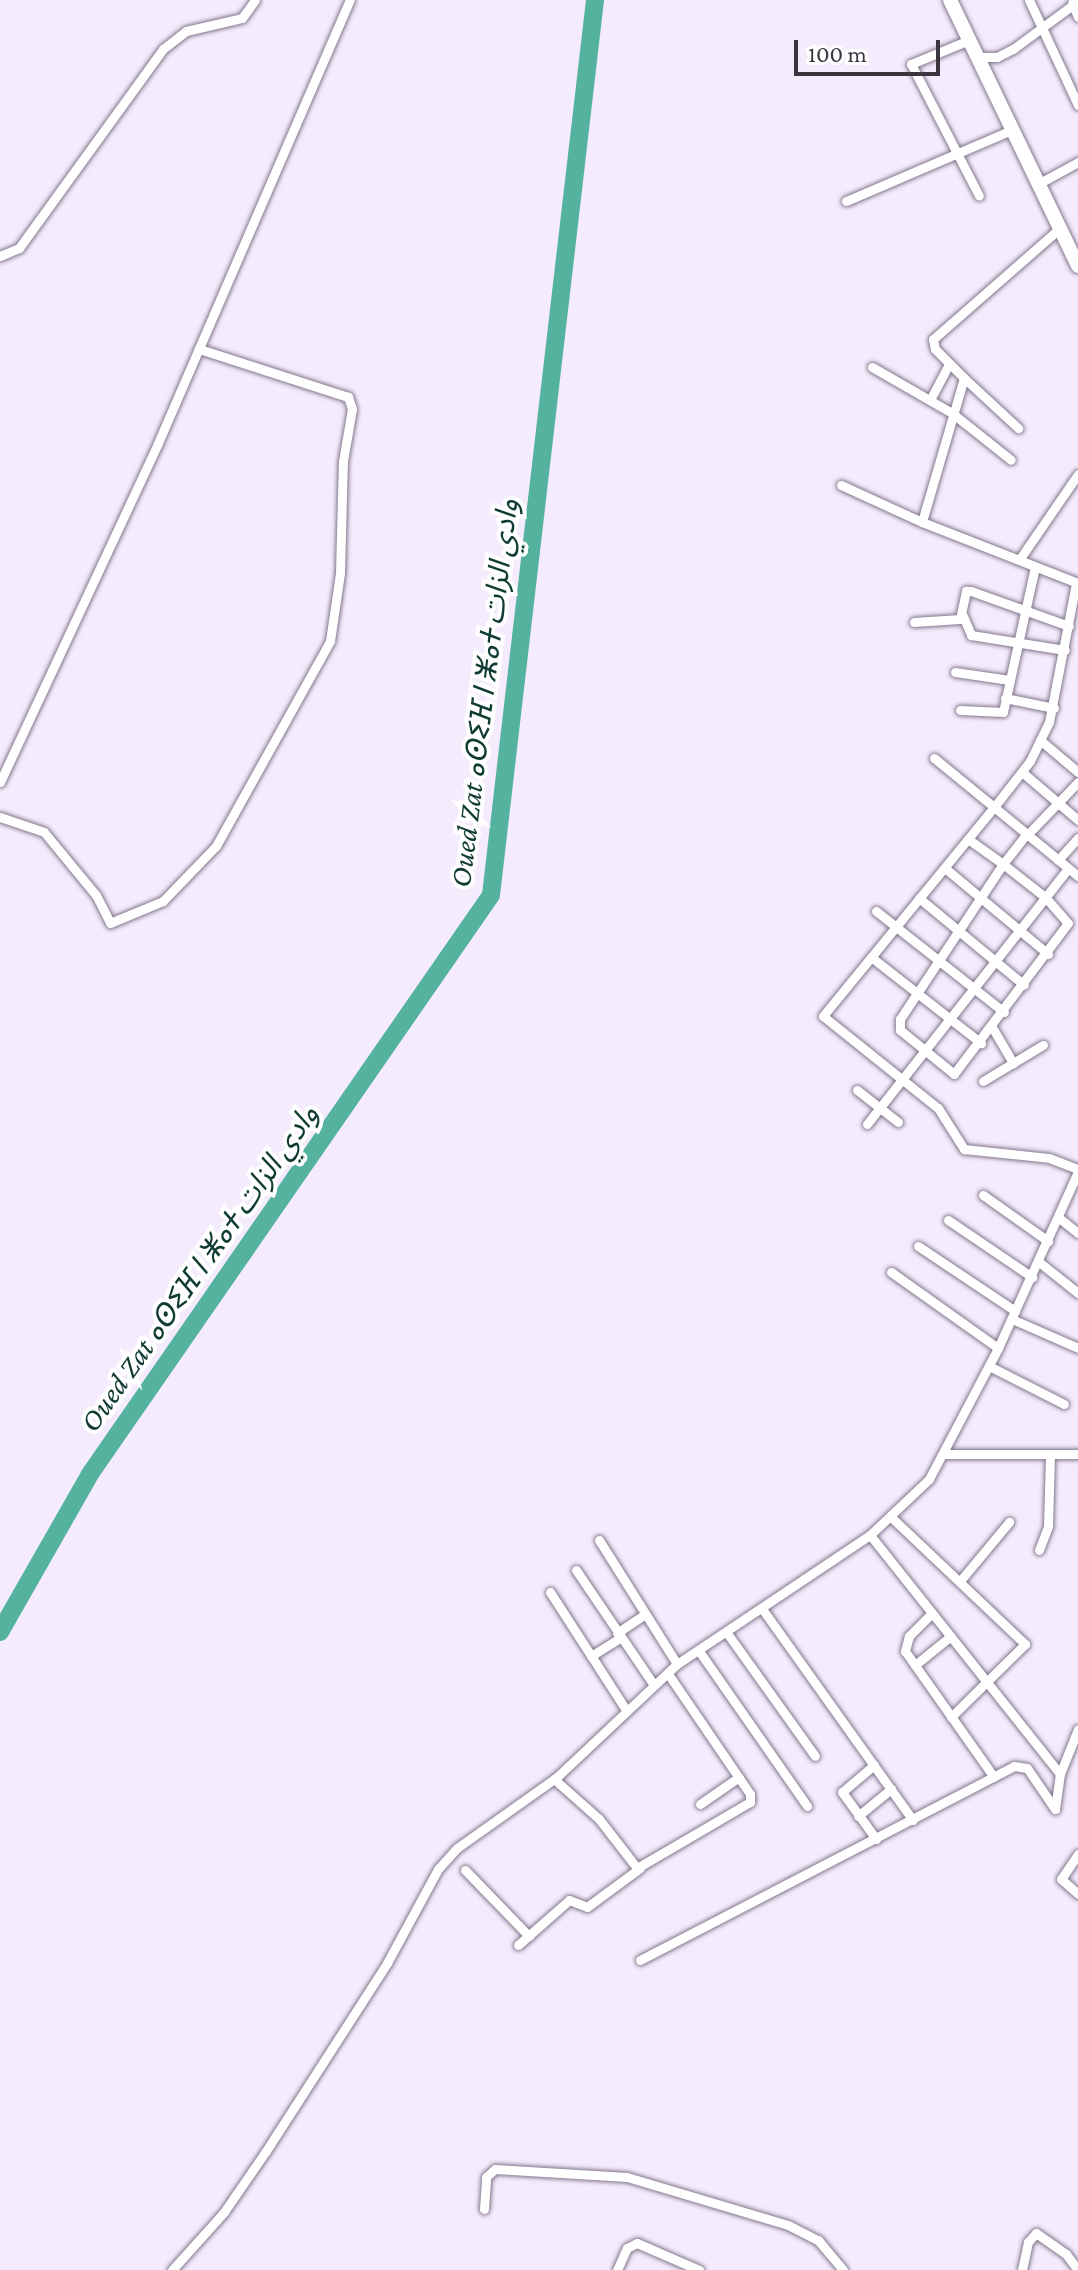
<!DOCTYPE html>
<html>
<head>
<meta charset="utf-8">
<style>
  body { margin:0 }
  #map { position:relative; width:1078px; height:2270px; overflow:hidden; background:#f4ecfc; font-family:"Crimson Pro","Noto Sans Arabic","Noto Sans Tifinagh",serif }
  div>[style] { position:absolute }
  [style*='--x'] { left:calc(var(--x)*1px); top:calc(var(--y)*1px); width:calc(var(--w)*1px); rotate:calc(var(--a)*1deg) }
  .river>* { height:18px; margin:-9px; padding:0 9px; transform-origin:9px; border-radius:9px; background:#55b29e }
  .roads { filter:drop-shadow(0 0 2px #83778e) drop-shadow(0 0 2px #83778e) }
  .street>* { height:9px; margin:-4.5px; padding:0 4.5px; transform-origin:4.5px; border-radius:4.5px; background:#fff }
  .secondary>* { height:14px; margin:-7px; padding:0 7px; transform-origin:7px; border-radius:7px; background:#fff }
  span { translate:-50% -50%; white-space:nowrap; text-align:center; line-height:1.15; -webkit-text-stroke:8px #fff; paint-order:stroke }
  .water-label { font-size:30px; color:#103b33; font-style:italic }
  .scale { position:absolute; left:794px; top:40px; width:146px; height:36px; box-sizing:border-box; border:4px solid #3a353f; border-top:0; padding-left:10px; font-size:24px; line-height:28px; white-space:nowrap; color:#3a353f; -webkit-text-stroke:6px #fff; paint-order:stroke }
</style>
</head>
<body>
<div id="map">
  <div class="river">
    <div style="--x:0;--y:1632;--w:182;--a:-60.3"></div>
    <div style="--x:90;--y:1474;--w:704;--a:-55.29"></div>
    <div style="--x:491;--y:895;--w:901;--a:-83.37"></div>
  </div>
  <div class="roads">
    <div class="street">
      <div style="--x:1029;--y:0;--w:116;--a:65"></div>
      <div style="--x:1072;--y:3;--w:15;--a:67"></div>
      <div style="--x:969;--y:40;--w:63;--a:157.5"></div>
      <div style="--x:911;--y:64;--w:148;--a:62.7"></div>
      <div style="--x:978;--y:57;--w:19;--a:0"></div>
      <div style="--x:997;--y:57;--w:18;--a:-27"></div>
      <div style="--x:1013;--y:49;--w:81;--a:-36.4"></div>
      <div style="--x:1038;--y:184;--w:46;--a:-28.8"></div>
      <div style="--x:846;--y:201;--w:181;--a:-23.2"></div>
      <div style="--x:1060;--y:228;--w:169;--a:138.8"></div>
      <div style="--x:933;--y:339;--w:10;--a:79"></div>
      <div style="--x:935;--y:349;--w:41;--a:45"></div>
      <div style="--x:964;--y:378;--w:150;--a:106.3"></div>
      <div style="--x:922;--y:522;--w:168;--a:21.4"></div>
      <div style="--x:0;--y:256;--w:21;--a:-23"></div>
      <div style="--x:19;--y:248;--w:246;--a:-54.1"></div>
      <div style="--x:163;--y:49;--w:29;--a:-38"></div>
      <div style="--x:186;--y:31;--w:57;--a:-13.1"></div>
      <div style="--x:242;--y:18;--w:22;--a:-54"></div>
      <div style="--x:872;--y:367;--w:92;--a:29.9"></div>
      <div style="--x:952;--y:413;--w:75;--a:38.5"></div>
      <div style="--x:964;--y:378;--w:74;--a:42.8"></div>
      <div style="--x:930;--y:400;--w:41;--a:-62.2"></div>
      <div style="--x:841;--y:485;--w:89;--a:24.6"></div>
      <div style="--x:1019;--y:560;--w:104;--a:-55.5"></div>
      <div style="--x:1076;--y:583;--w:142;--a:101"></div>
      <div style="--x:1049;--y:722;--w:43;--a:116"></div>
      <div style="--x:1030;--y:761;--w:58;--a:128"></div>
      <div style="--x:994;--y:807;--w:109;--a:39.4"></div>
      <div style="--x:963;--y:616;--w:21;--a:67"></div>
      <div style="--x:971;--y:635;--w:95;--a:9.1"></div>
      <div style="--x:914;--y:622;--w:46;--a:-3.7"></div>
      <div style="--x:960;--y:619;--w:29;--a:-78"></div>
      <div style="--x:966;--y:591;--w:5;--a:0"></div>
      <div style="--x:971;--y:591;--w:104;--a:19.7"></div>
      <div style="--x:955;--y:672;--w:55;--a:8.4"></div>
      <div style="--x:1005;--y:698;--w:50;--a:11.5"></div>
      <div style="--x:960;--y:710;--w:43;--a:2.7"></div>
      <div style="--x:1003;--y:712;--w:149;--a:-77.6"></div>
      <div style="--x:1040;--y:740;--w:50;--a:40.1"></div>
      <div style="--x:934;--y:758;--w:77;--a:39.2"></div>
      <div style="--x:994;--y:807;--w:270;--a:129.3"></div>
      <div style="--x:823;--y:1016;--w:147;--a:38.7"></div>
      <div style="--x:938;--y:1108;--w:49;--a:57.6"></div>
      <div style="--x:964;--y:1149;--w:85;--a:6"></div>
      <div style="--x:1049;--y:1158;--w:31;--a:21"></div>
      <div style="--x:1022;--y:772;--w:74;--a:40.6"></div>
      <div style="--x:0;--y:782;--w:374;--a:-65"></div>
      <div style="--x:158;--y:443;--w:483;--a:-66.6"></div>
      <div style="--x:0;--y:817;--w:46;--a:18.8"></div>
      <div style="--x:44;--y:832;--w:82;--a:50.5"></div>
      <div style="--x:96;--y:895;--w:31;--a:63"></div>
      <div style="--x:110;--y:923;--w:57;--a:-22.5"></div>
      <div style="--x:163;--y:901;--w:76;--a:-46.1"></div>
      <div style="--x:216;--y:846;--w:235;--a:-60.9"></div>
      <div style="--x:330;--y:641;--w:69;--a:-81.6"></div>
      <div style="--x:340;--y:573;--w:112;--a:-88.5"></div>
      <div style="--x:343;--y:461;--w:53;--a:-80.2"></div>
      <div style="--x:352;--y:409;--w:13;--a:-108"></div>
      <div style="--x:348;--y:397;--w:157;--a:-162.1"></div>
      <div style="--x:1028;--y:834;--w:72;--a:-46.1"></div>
      <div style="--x:968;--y:839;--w:43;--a:35.5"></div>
      <div style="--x:1003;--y:864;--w:55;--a:38.3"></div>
      <div style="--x:1046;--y:898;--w:33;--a:49"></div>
      <div style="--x:1068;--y:923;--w:189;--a:127.1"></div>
      <div style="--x:954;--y:1074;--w:70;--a:-140.8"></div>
      <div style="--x:900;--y:1030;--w:11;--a:-90"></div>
      <div style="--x:900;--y:1019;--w:186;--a:-56.4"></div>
      <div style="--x:1003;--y:864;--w:39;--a:-52"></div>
      <div style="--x:1058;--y:860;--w:30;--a:-48"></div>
      <div style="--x:946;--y:869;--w:133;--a:39.8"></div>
      <div style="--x:919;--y:898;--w:136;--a:39.6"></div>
      <div style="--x:876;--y:911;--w:163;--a:38.3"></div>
      <div style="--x:871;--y:957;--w:140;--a:38"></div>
      <div style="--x:992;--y:1027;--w:42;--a:59.7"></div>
      <div style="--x:983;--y:1081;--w:70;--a:-31"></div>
      <div style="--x:857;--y:1090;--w:52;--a:38"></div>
      <div style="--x:867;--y:1124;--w:325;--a:-51.8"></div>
      <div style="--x:983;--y:1195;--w:80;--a:35.3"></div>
      <div style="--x:1058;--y:1217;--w:26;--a:39"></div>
      <div style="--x:948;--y:1220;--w:102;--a:34.2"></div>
      <div style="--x:918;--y:1246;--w:117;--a:33.8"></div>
      <div style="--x:1039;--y:1262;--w:50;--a:38.5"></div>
      <div style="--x:891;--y:1272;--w:131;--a:35.4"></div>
      <div style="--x:1012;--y:1319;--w:72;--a:23.7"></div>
      <div style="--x:989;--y:1366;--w:84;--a:26.9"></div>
      <div style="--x:944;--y:1454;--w:134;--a:0"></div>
      <div style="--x:891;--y:1517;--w:185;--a:43.5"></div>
      <div style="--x:1025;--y:1644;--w:104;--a:135.4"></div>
      <div style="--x:870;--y:1535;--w:305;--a:51.5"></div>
      <div style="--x:599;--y:1540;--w:146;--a:57.8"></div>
      <div style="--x:1039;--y:1550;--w:26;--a:-69"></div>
      <div style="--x:1048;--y:1526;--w:70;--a:-88.4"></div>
      <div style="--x:576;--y:1570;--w:139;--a:55.9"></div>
      <div style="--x:960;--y:1581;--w:77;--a:-50.3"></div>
      <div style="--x:550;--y:1592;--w:140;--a:57.2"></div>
      <div style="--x:763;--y:1610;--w:258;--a:54.5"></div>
      <div style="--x:932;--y:1613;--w:33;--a:135"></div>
      <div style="--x:909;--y:1636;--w:16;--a:105"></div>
      <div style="--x:905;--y:1651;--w:154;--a:54.8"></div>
      <div style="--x:617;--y:1633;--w:34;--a:-34"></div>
      <div style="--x:727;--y:1633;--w:151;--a:54.4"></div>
      <div style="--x:699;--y:1651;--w:189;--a:55.1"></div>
      <div style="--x:591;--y:1656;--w:34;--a:-32"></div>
      <div style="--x:915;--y:1665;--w:46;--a:-38.9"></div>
      <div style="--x:874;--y:1765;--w:42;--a:139.8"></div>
      <div style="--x:842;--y:1792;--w:58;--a:54.1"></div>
      <div style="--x:554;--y:1779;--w:60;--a:41.6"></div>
      <div style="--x:599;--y:1819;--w:62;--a:52.2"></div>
      <div style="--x:637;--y:1868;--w:131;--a:-30.3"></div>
      <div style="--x:750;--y:1802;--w:8;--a:-90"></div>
      <div style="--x:750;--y:1794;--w:145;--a:-124.3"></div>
      <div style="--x:700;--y:1804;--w:47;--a:-34.7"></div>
      <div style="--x:858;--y:1816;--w:43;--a:-39.3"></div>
      <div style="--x:1078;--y:1854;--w:30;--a:124"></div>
      <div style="--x:1061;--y:1879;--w:23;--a:41"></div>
      <div style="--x:465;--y:1870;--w:92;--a:45.9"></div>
      <div style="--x:518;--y:1945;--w:68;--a:-41.4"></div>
      <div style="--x:569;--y:1900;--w:19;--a:21"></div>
      <div style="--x:587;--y:1907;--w:66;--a:-36.3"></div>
      <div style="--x:640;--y:1960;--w:421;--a:-27.4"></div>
      <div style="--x:1014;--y:1766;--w:13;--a:9"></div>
      <div style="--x:1027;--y:1768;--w:50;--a:55.7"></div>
      <div style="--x:1055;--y:1809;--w:35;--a:-82"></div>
      <div style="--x:1060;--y:1774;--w:48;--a:-68.2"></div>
      <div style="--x:484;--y:2209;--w:32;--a:-86"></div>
      <div style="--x:486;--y:2177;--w:12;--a:-42"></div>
      <div style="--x:495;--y:2169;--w:132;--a:3.5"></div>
      <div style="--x:627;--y:2177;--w:168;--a:16.6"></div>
      <div style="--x:788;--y:2225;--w:34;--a:27"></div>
      <div style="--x:818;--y:2240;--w:39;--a:50"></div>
      <div style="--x:172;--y:2270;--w:78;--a:-48.1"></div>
      <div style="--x:224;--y:2212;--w:74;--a:-55.5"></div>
      <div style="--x:266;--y:2151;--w:224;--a:-57.2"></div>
      <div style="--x:387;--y:1963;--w:107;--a:-61.5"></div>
      <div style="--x:438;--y:1869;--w:28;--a:-48"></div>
      <div style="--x:457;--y:1848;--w:123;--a:-35.4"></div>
      <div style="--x:557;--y:1777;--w:165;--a:-43.3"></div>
      <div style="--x:677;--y:1664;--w:232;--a:-33.8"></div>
      <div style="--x:870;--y:1535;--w:81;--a:-43.5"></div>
      <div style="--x:929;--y:1479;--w:148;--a:-62.2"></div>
      <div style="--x:998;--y:1348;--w:193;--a:-65.6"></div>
      <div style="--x:617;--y:2270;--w:24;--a:-66"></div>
      <div style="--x:627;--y:2248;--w:11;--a:-27"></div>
      <div style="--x:637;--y:2243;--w:68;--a:23.5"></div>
      <div style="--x:1022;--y:2270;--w:29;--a:-78"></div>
      <div style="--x:1028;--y:2242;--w:12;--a:-48"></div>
      <div style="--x:1036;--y:2233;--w:37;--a:35"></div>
      <div style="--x:1066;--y:2254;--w:20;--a:53"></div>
    </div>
    <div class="secondary">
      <div style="--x:950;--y:0;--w:295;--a:64.3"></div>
    </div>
  </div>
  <div class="water-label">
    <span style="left:484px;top:693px;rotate:-83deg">Oued Zat ⴰⵙⵉⴼ ⵏ ⵥⴰⵜ وادي الزات</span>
    <span style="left:199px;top:1268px;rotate:-55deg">Oued Zat ⴰⵙⵉⴼ ⵏ ⵥⴰⵜ وادي الزات</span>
  </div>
  <div class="scale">100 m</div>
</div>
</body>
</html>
